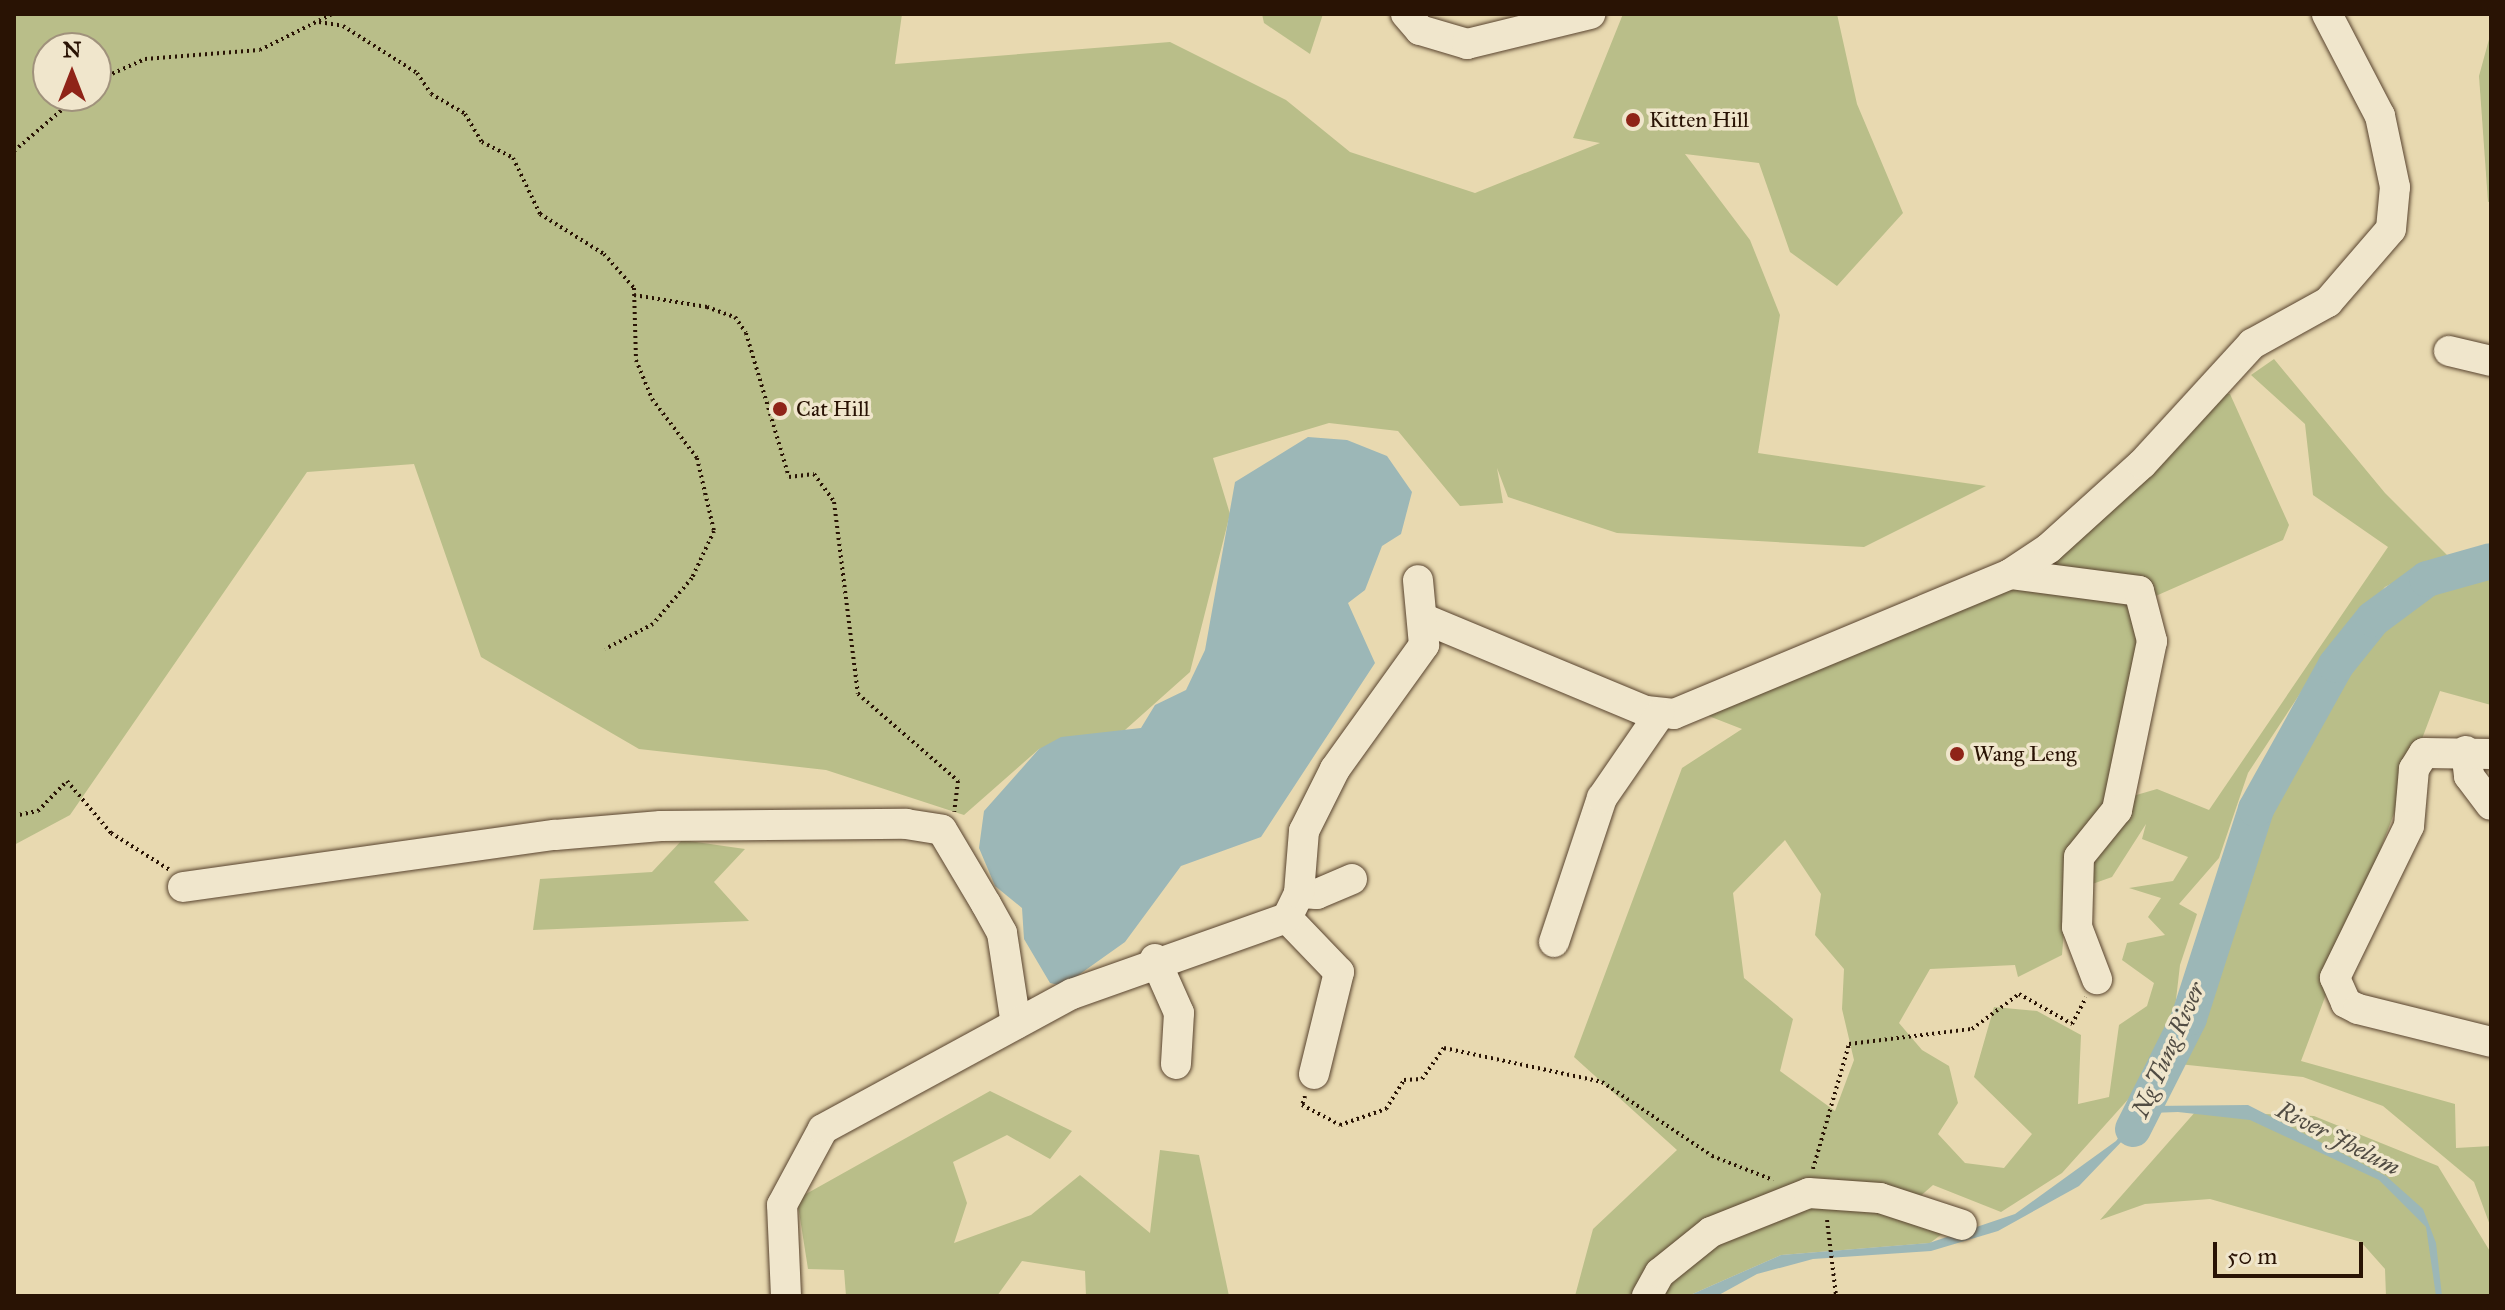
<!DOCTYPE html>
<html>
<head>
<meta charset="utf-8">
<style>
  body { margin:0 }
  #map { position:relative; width:2505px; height:1310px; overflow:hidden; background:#e8d9b0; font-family:"IM FELL Great Primer",serif }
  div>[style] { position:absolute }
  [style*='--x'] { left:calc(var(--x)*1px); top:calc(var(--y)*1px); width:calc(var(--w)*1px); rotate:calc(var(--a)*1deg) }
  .green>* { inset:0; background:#b9be89 }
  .water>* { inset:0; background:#9cb7b7 }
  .river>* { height:36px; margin:-18px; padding:0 18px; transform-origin:18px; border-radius:18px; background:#9cb7b7 }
  .path>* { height:4px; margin-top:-2px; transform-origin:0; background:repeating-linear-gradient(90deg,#291304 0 2px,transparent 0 6px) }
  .roads { filter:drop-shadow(0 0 2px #59442f) drop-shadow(0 0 2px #59442f) }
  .minor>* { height:30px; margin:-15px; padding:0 15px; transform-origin:15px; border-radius:15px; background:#f0e6cc }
  .dots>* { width:22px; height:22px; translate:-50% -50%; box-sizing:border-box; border:4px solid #f0e6cc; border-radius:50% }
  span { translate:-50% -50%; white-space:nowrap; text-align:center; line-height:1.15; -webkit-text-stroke:7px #f0e6cc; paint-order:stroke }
  .poi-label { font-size:22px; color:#291304 }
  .left { translate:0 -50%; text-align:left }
  .water-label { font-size:24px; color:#514c43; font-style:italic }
  .frame { position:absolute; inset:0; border:16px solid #291304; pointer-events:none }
  .north { position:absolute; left:32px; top:32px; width:80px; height:80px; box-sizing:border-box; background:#f0e6cc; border:2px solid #a0927c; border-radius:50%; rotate:0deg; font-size:22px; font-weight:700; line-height:32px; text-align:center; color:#291304 }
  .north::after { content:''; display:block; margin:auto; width:28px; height:36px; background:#8f2418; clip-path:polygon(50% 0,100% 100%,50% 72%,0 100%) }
  .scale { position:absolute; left:2213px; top:1242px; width:150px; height:36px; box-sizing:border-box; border:4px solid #291304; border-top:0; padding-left:10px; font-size:24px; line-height:28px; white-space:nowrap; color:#291304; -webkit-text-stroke:6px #f0e6cc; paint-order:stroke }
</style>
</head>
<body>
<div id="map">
  <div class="green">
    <div style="clip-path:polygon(evenodd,14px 14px,902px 14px,895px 64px,1170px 42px,1286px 100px,1350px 152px,1475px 193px,1600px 143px,1573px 138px,1623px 14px,1837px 14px,1857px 104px,1903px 213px,1837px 286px,1790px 252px,1759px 163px,1685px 154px,1750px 240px,1780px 315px,1758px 453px,1986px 486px,1864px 547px,1617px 533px,1508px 497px,1497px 468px,1503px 503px,1460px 506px,1398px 431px,1329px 423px,1213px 458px,1230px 514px,1190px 672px,1125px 730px,1039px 749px,964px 815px,826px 770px,639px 749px,481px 657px,414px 464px,307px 472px,70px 815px,14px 845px,14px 14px,48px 48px,96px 48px,96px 96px,48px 96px,48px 48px)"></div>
    <div style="clip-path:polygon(1262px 14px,1323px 14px,1310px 54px,1264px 23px)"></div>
    <div style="clip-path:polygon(2491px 32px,2491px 201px,2488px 202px,2479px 76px)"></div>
    <div style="clip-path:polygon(evenodd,2274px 359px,2385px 493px,2447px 555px,2385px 587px,2303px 689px,2248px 773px,2219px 858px,2179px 904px,2197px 914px,2180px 965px,2174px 1017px,2132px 1095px,2062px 1173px,2001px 1212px,1933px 1185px,1917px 1199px,1946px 1231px,1930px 1243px,1781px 1255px,1688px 1296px,1575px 1296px,1593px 1229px,1677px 1150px,1574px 1057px,1682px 768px,1742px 729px,1706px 715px,2039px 555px,2208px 391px,2230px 394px,2289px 525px,2283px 540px,2142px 602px,2119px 800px,2157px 789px,2209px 810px,2388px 547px,2313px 495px,2305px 424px,2251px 375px,2274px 359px,2146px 824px,2142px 839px,2188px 857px,2173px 881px,2129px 888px,2161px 898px,2148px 917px,2165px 935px,2127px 943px,2122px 960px,2154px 983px,2147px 1006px,2119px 1025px,2109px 1097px,2078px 1104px,2081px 1035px,2037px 1011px,1994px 1007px,1974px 1077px,2032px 1134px,2004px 1168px,1965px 1163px,1938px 1134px,1958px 1103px,1949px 1066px,1922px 1050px,1899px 1023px,1930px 969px,2015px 965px,2018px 977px,2062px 955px,2067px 893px,2112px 877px,2146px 824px,2274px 359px,1785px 840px,1821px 894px,1815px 935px,1844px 969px,1842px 1009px,1854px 1060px,1835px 1111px,1780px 1071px,1793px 1019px,1744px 978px,1733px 893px,1785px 840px)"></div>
    <div style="clip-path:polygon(2491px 561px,2491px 705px,2440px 691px,2301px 1061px,2455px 1104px,2456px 1148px,2491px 1146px,2491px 1228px,2474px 1182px,2383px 1106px,2303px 1077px,2169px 1063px,2256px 809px,2336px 665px,2373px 619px,2427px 579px)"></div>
    <div style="clip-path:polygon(682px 840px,745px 849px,714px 882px,749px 921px,533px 930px,540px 879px,652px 872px)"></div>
    <div style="clip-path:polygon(990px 1091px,1072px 1131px,1050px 1159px,1007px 1135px,953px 1162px,967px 1203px,954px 1243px,1031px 1215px,1080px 1175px,1150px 1233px,1160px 1150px,1199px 1155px,1229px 1296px,1086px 1296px,1085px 1271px,1022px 1261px,997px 1296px,846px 1296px,844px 1270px,808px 1269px,797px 1199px)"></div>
    <div style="clip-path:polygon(2196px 1111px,2314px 1116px,2438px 1166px,2491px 1253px,2491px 1296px,2386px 1296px,2385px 1269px,2361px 1242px,2210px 1199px,2145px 1204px,2100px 1220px)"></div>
  </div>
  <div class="water">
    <div style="clip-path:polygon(1308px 437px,1347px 440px,1387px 456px,1412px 492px,1401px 534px,1382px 546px,1365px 590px,1348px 603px,1375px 663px,1261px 837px,1181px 866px,1125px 942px,1063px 986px,1050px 983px,1024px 939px,1022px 908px,995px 886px,979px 848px,984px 811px,1039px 749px,1061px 737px,1141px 728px,1155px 705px,1186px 690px,1205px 650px,1235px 482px)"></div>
    <div style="clip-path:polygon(2158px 1086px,2152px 1106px,2248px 1105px,2386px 1176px,2423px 1209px,2436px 1243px,2442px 1296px,2436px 1296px,2426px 1227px,2379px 1180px,2250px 1120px,2178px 1112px,2149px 1113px,2079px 1186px,1998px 1231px,1931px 1251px,1813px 1259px,1757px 1274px,1717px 1296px,1688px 1296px,1781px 1255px,1929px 1243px,2015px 1214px,2116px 1141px)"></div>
  </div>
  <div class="river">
    <div style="--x:2133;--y:1129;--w:124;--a:-63.2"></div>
    <div style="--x:2189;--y:1018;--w:219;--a:-72.2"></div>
    <div style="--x:2256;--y:809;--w:165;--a:-60.9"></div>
    <div style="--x:2336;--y:665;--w:59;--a:-51.2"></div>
    <div style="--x:2373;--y:619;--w:67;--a:-36.5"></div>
    <div style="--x:2427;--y:579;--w:66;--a:-15.7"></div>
  </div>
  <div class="path">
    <div style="--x:319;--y:22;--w:24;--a:9"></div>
    <div style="--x:343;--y:26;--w:88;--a:32.4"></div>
    <div style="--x:417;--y:73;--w:25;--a:56"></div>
    <div style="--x:431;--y:94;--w:39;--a:30"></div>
    <div style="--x:465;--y:114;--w:33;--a:59"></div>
    <div style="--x:482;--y:142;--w:35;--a:27"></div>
    <div style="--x:513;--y:158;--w:62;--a:64.3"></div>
    <div style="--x:540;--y:214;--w:75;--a:32"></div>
    <div style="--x:604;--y:254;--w:45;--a:48.6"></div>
    <div style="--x:634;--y:288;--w:72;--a:88.4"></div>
    <div style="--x:636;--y:360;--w:42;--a:67.7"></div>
    <div style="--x:652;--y:399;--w:74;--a:52.7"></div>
    <div style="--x:697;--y:458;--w:75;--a:76.9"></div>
    <div style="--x:714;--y:531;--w:52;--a:115.1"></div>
    <div style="--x:692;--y:578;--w:60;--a:130.3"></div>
    <div style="--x:653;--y:624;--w:54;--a:152.5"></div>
    <div style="--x:96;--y:81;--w:54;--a:-24.2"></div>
    <div style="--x:145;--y:59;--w:115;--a:-4.5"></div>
    <div style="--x:260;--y:50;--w:80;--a:-26.6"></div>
    <div style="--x:14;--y:151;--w:84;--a:-40.7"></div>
    <div style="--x:634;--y:295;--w:74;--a:9.3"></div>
    <div style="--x:707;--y:307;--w:30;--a:20"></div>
    <div style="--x:735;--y:317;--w:19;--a:55"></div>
    <div style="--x:746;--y:333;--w:150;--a:73.4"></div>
    <div style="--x:789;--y:477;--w:25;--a:-7"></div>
    <div style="--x:814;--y:474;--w:34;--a:54"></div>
    <div style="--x:834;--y:502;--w:193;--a:82.9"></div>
    <div style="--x:858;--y:694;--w:133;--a:41"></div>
    <div style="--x:958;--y:781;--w:31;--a:97"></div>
    <div style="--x:14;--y:816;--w:25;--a:-12"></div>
    <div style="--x:38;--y:811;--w:42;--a:-46"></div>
    <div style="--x:67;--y:781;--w:68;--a:49.8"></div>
    <div style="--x:111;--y:833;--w:70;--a:32.1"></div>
    <div style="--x:1305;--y:1096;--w:9;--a:108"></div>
    <div style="--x:1302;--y:1105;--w:43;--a:27.8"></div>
    <div style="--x:1340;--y:1125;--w:49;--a:-19.2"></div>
    <div style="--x:1386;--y:1109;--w:34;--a:-58"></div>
    <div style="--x:1404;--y:1080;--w:18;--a:-3"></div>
    <div style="--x:1422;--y:1079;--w:38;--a:-55"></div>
    <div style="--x:1444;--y:1048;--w:162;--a:12.1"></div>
    <div style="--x:1602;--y:1082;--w:133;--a:33.9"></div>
    <div style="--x:1712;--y:1156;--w:66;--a:21.5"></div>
    <div style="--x:1813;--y:1169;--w:130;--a:-73.9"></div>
    <div style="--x:1849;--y:1044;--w:124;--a:-7"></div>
    <div style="--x:1972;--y:1029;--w:59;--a:-36.7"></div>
    <div style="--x:2019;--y:994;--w:61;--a:29.5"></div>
    <div style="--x:2072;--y:1024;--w:30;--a:-62"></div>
    <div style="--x:1827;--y:1220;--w:77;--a:83.2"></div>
  </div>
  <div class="roads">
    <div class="minor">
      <div style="--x:1406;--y:14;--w:21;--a:49"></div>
      <div style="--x:1420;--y:30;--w:49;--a:16.6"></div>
      <div style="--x:1467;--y:44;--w:127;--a:-13.7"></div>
      <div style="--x:2449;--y:351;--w:43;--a:13.4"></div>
      <div style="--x:2010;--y:574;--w:130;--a:7.5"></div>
      <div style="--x:2139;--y:591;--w:52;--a:75.4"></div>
      <div style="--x:2152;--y:641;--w:173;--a:101.7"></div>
      <div style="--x:2117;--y:810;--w:60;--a:129"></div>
      <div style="--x:2079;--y:857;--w:70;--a:91.6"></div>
      <div style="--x:2077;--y:927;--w:56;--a:69"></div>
      <div style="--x:1427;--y:620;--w:237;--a:22.6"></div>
      <div style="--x:1646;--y:711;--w:28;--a:6"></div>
      <div style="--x:1674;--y:714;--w:364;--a:-22.6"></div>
      <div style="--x:2010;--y:574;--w:47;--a:-33.7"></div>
      <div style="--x:2049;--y:548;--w:125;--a:-42.1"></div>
      <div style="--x:2142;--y:464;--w:163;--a:-47.5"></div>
      <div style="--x:2252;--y:344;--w:87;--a:-28.9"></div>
      <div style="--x:2328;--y:302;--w:96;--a:-49.2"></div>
      <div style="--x:2391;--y:229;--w:42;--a:-84.6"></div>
      <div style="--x:2395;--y:187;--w:73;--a:-101.9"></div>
      <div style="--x:2380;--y:116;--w:115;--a:-117.5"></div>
      <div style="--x:2466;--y:751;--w:25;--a:83"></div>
      <div style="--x:2469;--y:776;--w:36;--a:53"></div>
      <div style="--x:2491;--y:754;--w:67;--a:-179.1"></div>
      <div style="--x:2424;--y:753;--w:19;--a:122"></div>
      <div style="--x:2414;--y:769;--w:57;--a:95"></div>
      <div style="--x:2409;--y:826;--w:169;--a:116"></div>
      <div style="--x:2335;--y:978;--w:27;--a:66"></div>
      <div style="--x:2346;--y:1003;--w:13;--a:27"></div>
      <div style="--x:2358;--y:1009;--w:137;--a:13.9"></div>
      <div style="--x:183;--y:887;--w:376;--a:-8"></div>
      <div style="--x:555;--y:835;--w:106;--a:-4.9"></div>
      <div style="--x:661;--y:826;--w:245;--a:-0.5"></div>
      <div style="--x:906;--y:824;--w:36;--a:9"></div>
      <div style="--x:942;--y:830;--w:86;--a:59.3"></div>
      <div style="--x:986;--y:904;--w:33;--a:61"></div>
      <div style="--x:1002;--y:933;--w:92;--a:81.3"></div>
      <div style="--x:1299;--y:893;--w:18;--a:3"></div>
      <div style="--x:1317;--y:894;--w:38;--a:-23"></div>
      <div style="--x:1287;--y:918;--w:75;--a:46.1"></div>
      <div style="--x:1339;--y:972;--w:105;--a:103.8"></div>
      <div style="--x:1554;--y:942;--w:152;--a:-71.6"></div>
      <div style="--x:1602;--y:798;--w:101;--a:-55.5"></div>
      <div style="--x:1155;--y:959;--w:59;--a:66"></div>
      <div style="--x:1179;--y:1013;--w:51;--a:93.4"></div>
      <div style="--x:786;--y:1296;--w:91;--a:-92.5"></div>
      <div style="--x:782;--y:1205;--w:86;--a:-61.7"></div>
      <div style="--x:823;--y:1129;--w:283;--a:-28.5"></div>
      <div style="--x:1072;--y:994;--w:228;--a:-19.5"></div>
      <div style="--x:1287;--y:918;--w:28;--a:-64"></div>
      <div style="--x:1299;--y:893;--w:62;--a:-85.4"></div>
      <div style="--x:1304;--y:831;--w:69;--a:-63.4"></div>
      <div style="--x:1335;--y:769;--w:153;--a:-54.3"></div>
      <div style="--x:1424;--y:645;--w:65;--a:-95.3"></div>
      <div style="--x:1647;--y:1296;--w:26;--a:-61"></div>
      <div style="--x:1660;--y:1273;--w:65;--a:-38.8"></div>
      <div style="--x:1711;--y:1232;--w:105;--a:-21.7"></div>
      <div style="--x:1809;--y:1193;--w:71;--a:4"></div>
      <div style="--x:1880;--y:1198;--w:86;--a:18.2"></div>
    </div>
  </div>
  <div class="dots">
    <div style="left:1633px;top:120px;background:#8f2418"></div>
    <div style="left:780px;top:409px;background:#8f2418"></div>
    <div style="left:1957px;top:754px;background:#8f2418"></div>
  </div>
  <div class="poi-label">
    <span class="left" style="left:1649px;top:120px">Kitten Hill</span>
    <span class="left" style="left:796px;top:409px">Cat Hill</span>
    <span class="left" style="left:1973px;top:754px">Wang Leng</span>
  </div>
  <div class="water-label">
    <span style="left:2169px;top:1050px;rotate:-66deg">Ng Tung River</span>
    <span style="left:2338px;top:1139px;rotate:27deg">River Jhelum</span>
  </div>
  <div class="frame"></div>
  <div class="north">N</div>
  <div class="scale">50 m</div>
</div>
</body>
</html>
